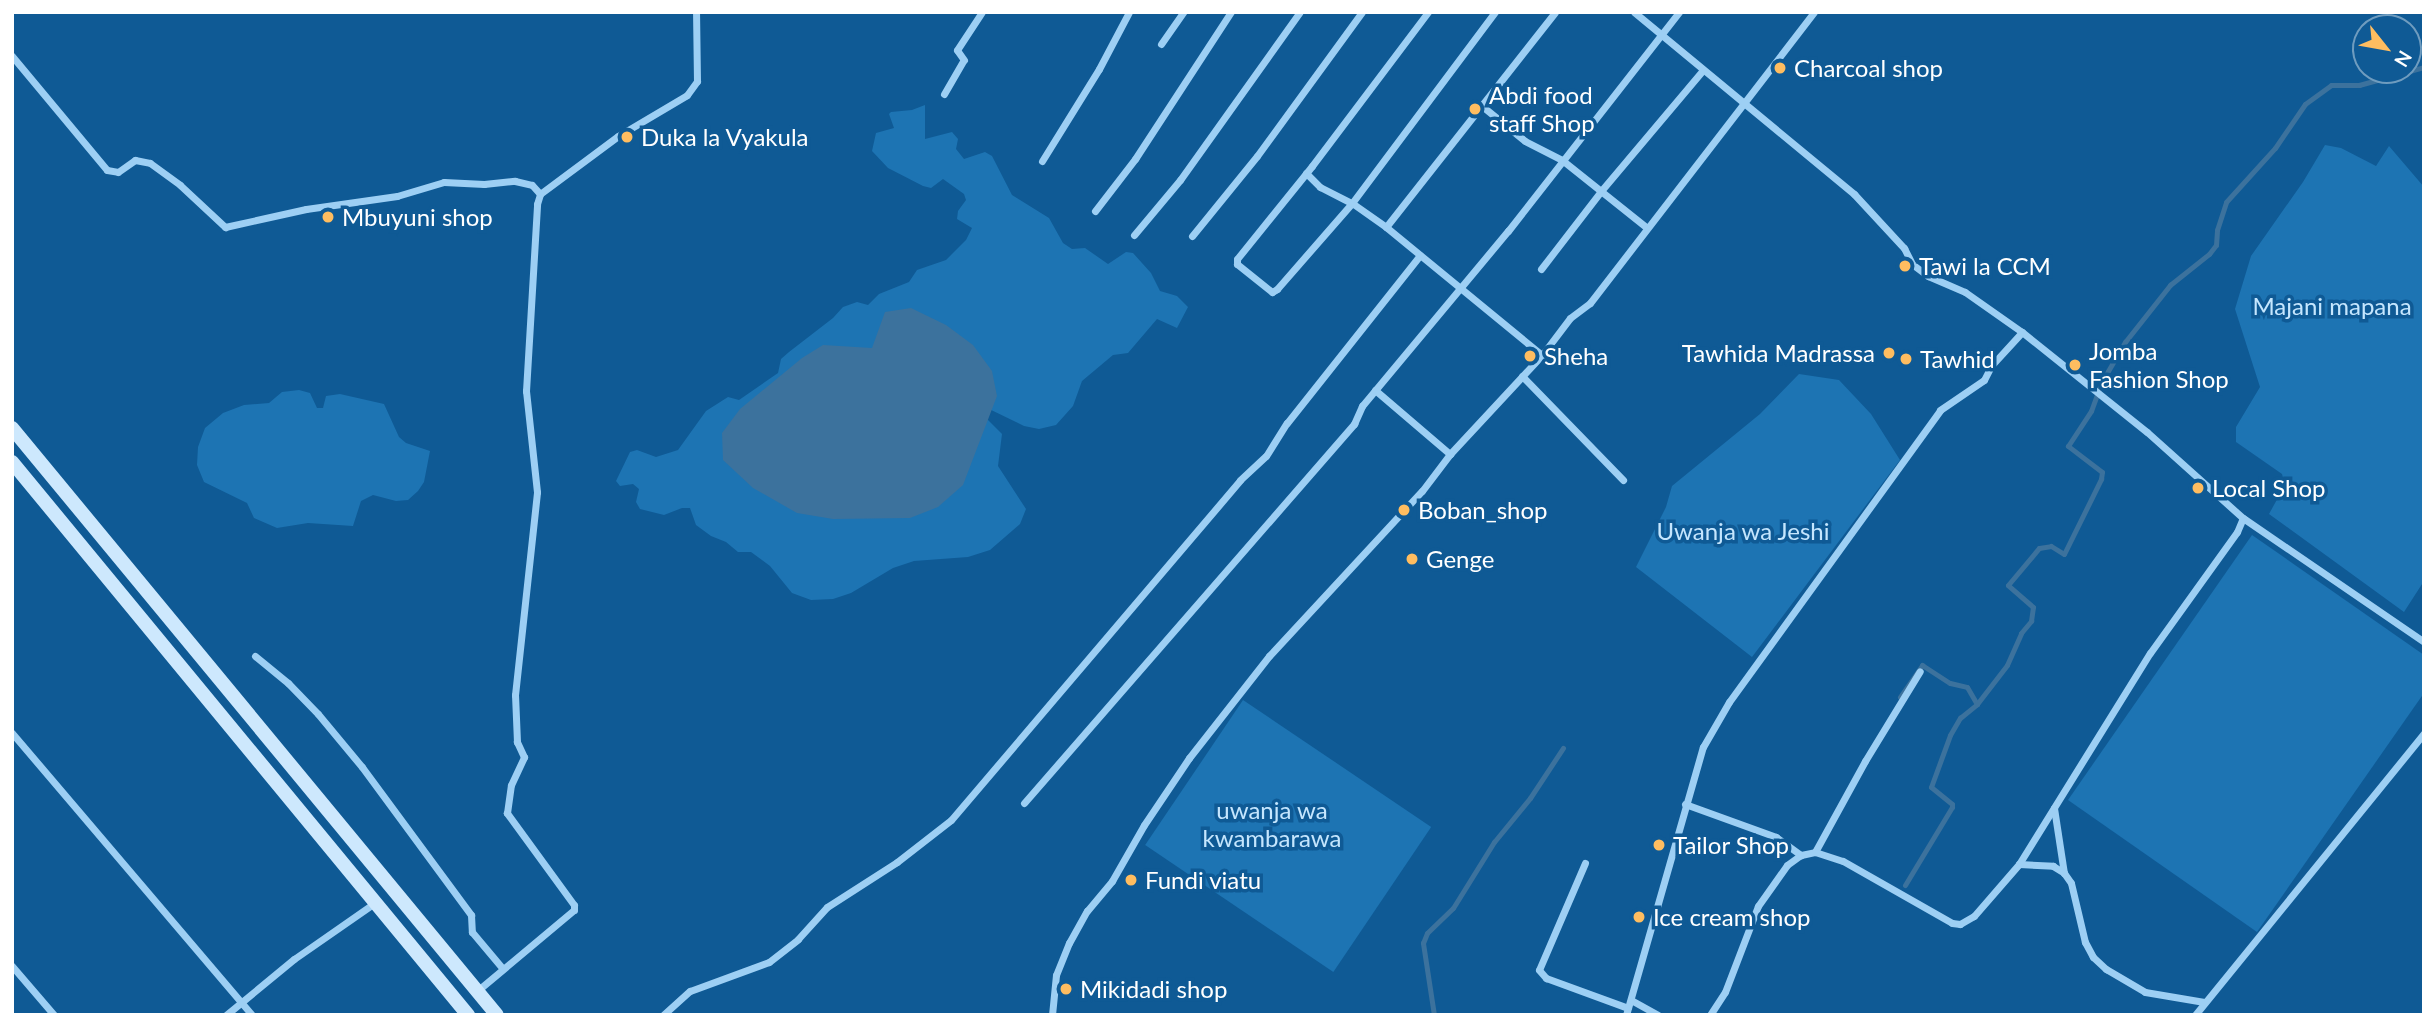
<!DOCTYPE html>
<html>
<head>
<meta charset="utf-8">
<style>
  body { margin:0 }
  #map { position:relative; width:2436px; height:1027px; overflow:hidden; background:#0f5a95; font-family:Lato,sans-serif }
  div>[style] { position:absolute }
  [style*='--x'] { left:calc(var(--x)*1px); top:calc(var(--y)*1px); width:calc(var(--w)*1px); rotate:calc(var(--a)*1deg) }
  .green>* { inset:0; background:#1d74b3; transform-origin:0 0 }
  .water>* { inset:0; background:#3c729d }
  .stream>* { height:5px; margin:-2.5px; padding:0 2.5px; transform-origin:2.5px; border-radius:2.5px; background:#3c729d }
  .street>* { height:7px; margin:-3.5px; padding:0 3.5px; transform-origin:3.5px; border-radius:3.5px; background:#9dcff4 }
  .secondary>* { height:14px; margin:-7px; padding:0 7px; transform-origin:7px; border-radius:7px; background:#cde8fd }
  .dots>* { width:19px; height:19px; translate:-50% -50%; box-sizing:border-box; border:4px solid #0f5a95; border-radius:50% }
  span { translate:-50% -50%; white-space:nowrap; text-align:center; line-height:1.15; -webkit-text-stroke:7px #0f5a95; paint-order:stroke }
  .poi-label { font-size:24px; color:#fff }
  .left { translate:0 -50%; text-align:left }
  .right { translate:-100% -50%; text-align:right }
  .park-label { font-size:24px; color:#c5e6fe }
  .frame { position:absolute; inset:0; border:14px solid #fff; pointer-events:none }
  .north { position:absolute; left:2352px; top:14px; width:70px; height:70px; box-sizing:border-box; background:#0f5a95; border:2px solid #6f9cbf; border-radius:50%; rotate:121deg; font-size:19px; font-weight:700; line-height:28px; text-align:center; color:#fff }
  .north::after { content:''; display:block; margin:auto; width:24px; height:32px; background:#ffbd60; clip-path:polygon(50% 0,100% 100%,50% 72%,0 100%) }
</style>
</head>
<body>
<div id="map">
  <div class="green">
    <div style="clip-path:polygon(925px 105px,925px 139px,952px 132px,958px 139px,956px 149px,964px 159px,985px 152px,992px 156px,1012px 195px,1049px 218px,1063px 243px,1072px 249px,1085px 248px,1108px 264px,1126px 252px,1133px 253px,1151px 273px,1160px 291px,1177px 296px,1188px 307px,1177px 328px,1157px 319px,1128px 353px,1113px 355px,1082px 381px,1073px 406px,1056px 425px,1039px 429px,1024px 426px,985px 407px,981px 413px,1002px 434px,998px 466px,1026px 509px,1020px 524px,990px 550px,968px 557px,914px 561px,893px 568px,851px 593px,833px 599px,811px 600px,792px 593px,770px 566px,751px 552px,738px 552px,726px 542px,711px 536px,696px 525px,690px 508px,682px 508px,664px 515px,640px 509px,636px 502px,639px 489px,633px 484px,620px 486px,616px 481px,630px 452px,637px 450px,656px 457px,678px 450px,706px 411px,728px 397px,739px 400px,778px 373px,781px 359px,789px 352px,833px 318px,843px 307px,857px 302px,868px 305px,879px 294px,909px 282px,917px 270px,946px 260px,966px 240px,972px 228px,957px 219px,958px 211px,966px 200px,964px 194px,943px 179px,931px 188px,923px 186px,888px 168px,872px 151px,876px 133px,894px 128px,889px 114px,891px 112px,912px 110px)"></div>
    <div style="clip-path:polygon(2325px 145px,2341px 148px,2376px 166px,2389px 146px,2424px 187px,2424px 581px,2404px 612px,2269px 514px,2285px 485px,2282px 474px,2236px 442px,2236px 427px,2260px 387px,2235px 309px,2251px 256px,2303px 182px)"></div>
    <div style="clip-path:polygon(1799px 374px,1839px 380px,1871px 414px,1900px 460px,1752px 657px,1636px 567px,1666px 507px,1672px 486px,1760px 414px)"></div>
    <div style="clip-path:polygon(299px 390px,310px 393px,317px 408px,323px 408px,326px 396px,340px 394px,384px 404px,399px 437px,406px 443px,430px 451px,424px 482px,418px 491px,408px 500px,396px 501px,373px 495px,361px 501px,353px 526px,308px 523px,277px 528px,254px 518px,247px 503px,204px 482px,197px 465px,198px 447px,205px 428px,223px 413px,244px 405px,269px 403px,282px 392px)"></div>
    <div style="clip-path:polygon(2252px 535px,2424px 655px,2424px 693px,2257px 932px,2068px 800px)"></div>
    <div style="left:1243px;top:700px;width:227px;height:175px;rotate:34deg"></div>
  </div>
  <div class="water">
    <div style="clip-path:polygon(911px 308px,946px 325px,973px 345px,992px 371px,997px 396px,963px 485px,938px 507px,910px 518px,833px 519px,797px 513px,753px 488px,723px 460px,722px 433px,740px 409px,802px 358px,823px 345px,872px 348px,885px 312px)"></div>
  </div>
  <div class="stream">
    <div style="--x:1900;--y:697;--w:39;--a:-55"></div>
    <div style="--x:1922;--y:665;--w:33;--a:33"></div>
    <div style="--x:1950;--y:683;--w:17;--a:13"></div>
    <div style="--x:1967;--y:687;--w:20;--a:60"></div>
    <div style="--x:1905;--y:885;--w:91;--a:-58.9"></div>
    <div style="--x:1952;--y:807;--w:3;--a:-90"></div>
    <div style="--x:1952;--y:804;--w:27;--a:-141"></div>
    <div style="--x:1931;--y:787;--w:55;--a:-69.9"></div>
    <div style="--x:1950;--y:735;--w:20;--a:-60"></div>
    <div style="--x:1960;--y:718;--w:22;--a:-39"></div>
    <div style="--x:1977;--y:704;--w:49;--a:-52.4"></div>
    <div style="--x:2007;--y:665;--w:35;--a:-66"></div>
    <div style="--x:2021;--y:633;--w:16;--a:-50"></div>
    <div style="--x:2031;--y:621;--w:14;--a:-82"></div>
    <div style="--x:2033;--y:607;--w:33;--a:-139"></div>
    <div style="--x:2008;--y:585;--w:48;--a:-50"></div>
    <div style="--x:2039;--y:548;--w:12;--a:-9"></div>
    <div style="--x:2051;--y:546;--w:15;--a:32"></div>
    <div style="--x:2064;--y:554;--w:84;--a:-63.7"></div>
    <div style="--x:2101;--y:479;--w:7;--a:-82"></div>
    <div style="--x:2102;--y:472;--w:43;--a:-142.6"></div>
    <div style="--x:2068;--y:446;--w:42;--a:-56.7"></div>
    <div style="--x:2091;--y:411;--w:30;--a:-70"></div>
    <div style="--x:2101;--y:383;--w:48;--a:-59.7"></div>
    <div style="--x:2125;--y:342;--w:73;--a:-51.7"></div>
    <div style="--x:2170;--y:285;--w:50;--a:-38.5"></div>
    <div style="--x:2209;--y:254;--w:11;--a:-52"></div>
    <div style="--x:2216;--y:245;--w:15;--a:-86"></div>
    <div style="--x:2217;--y:230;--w:29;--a:-72"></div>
    <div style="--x:2226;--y:202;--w:73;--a:-47.8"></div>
    <div style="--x:2275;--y:148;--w:53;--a:-55.7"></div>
    <div style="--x:2305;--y:104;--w:32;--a:-36"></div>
    <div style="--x:2331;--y:85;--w:28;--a:0"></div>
    <div style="--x:2359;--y:85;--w:67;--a:-15.5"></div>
    <div style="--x:1434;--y:1015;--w:73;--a:-98.7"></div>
    <div style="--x:1423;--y:943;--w:11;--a:-68"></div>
    <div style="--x:1427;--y:933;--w:36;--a:-44"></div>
    <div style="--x:1453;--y:908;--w:78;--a:-58.2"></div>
    <div style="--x:1494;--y:842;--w:57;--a:-50.7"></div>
    <div style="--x:1530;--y:798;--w:60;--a:-56.6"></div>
  </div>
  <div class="street">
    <div style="--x:1428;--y:12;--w:193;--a:127"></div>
    <div style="--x:1312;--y:166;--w:119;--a:128.9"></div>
    <div style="--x:1237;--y:259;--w:5;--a:90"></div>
    <div style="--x:1237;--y:264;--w:45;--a:38.7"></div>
    <div style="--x:1272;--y:292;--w:6;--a:-31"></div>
    <div style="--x:1277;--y:289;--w:114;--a:-48.9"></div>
    <div style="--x:1352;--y:203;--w:239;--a:-53.2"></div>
    <div style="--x:1634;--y:12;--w:286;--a:39.6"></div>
    <div style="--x:1854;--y:194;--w:74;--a:47.2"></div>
    <div style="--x:1904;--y:248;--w:18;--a:63"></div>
    <div style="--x:1912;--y:264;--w:20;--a:37"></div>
    <div style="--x:1928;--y:276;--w:40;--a:23.4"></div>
    <div style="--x:1965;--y:292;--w:70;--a:35.1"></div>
    <div style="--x:2022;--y:332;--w:160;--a:38.7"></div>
    <div style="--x:2147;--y:432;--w:129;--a:41.9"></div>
    <div style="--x:2243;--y:518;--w:219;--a:34.4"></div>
    <div style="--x:1161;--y:44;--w:39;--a:-55"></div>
    <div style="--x:12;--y:56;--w:148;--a:50.2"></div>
    <div style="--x:107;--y:170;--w:11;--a:10"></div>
    <div style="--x:118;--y:172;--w:21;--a:-35"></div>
    <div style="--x:135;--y:160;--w:15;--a:11"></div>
    <div style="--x:150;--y:163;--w:37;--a:36"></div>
    <div style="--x:180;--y:185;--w:62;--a:43"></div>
    <div style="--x:225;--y:227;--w:83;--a:-12.5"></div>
    <div style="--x:306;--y:209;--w:92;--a:-8.1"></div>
    <div style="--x:397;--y:196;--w:49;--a:-16.6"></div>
    <div style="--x:444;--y:182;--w:40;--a:2.9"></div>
    <div style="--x:484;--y:184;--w:31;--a:-6"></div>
    <div style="--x:515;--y:181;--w:17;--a:13"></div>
    <div style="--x:532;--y:185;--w:12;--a:48"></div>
    <div style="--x:944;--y:94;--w:39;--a:-60"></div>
    <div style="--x:964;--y:60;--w:12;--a:-125"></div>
    <div style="--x:957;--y:50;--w:45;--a:-56.7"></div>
    <div style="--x:1482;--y:106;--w:55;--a:39.1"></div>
    <div style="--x:1525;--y:141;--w:42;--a:27.2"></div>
    <div style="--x:1562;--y:160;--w:107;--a:38.6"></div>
    <div style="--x:1042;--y:161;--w:108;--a:-58.2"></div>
    <div style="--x:1099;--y:69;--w:64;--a:-62.2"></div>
    <div style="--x:1306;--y:173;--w:20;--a:45"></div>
    <div style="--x:1320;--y:187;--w:36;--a:27"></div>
    <div style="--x:1352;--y:203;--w:42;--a:35.2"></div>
    <div style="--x:1386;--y:227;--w:202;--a:39.4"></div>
    <div style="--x:1095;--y:211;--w:66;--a:-52.4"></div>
    <div style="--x:1135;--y:159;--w:176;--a:-56.9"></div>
    <div style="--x:1386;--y:227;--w:273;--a:-51.8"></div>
    <div style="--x:1134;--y:235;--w:72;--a:-50.1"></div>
    <div style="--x:1180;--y:180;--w:206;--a:-54.5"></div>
    <div style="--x:1192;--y:236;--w:103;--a:-50.9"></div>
    <div style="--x:1257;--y:156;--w:178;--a:-53.9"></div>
    <div style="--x:1541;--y:269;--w:98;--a:-52.4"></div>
    <div style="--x:1601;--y:191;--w:158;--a:-49.9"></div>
    <div style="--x:1522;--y:376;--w:145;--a:45.8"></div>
    <div style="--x:1375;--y:390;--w:99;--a:40.5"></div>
    <div style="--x:255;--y:656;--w:43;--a:39.3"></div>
    <div style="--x:288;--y:683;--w:43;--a:45.9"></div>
    <div style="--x:318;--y:714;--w:69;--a:50.3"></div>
    <div style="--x:362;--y:767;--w:184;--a:53.6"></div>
    <div style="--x:471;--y:915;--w:17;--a:87"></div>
    <div style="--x:472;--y:932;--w:48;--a:50"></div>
    <div style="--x:12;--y:733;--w:370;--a:49.6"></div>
    <div style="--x:1024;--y:803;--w:503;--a:-48.95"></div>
    <div style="--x:1354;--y:424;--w:20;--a:-66"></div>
    <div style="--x:1362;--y:406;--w:228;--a:-50.2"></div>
    <div style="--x:1508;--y:231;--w:278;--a:-52"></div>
    <div style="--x:1685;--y:804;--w:97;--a:19.9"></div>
    <div style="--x:1776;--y:837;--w:31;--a:36"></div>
    <div style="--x:2054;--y:808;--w:66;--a:81.3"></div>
    <div style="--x:1815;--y:852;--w:104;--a:-61.2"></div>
    <div style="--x:1865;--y:761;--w:105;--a:-58.6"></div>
    <div style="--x:1585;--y:863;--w:116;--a:113.3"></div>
    <div style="--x:1539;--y:970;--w:11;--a:49"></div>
    <div style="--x:1546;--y:978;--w:87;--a:20.1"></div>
    <div style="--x:2019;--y:864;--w:34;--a:3"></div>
    <div style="--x:2053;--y:866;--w:13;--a:32"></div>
    <div style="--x:2064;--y:873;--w:12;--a:55"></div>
    <div style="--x:2071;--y:883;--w:61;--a:76.7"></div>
    <div style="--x:2085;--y:942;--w:17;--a:62"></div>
    <div style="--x:2093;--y:957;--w:18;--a:43"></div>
    <div style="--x:2106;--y:969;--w:45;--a:30.5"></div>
    <div style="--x:2145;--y:992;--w:60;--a:9.6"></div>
    <div style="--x:12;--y:966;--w:65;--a:49.4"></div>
    <div style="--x:477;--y:991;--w:126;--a:-39.9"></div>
    <div style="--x:574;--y:910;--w:5;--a:-90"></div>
    <div style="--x:574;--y:905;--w:114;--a:-126.1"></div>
    <div style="--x:507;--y:813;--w:28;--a:-82"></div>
    <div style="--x:511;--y:785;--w:31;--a:-65"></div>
    <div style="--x:524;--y:757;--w:17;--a:-115"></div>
    <div style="--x:517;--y:742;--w:47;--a:-92.4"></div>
    <div style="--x:515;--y:695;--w:204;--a:-83.8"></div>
    <div style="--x:537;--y:492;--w:102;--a:-96.2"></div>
    <div style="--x:526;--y:391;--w:187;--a:-86.6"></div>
    <div style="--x:537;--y:204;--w:10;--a:-73"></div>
    <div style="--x:540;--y:194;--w:97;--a:-36.6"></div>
    <div style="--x:618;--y:136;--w:80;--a:-30.7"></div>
    <div style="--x:687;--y:95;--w:17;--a:-54"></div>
    <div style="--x:697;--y:81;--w:69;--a:-90.8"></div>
    <div style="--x:1631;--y:1000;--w:31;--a:29"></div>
    <div style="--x:226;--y:1015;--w:88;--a:-39.5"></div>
    <div style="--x:294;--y:959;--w:100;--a:-34.8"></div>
    <div style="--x:663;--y:1015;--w:36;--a:-42"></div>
    <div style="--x:690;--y:991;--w:84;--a:-20.2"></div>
    <div style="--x:769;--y:962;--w:37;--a:-38"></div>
    <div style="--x:798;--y:939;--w:43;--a:-47.8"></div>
    <div style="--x:827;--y:907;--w:83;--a:-32.7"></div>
    <div style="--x:897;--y:862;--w:68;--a:-37.9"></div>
    <div style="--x:951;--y:820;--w:446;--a:-49.6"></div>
    <div style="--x:1240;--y:480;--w:35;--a:-43"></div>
    <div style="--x:1266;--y:456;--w:39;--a:-58"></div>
    <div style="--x:1287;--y:423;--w:214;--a:-51.6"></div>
    <div style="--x:1052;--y:1015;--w:40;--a:-84.3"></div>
    <div style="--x:1056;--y:975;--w:35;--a:-68"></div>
    <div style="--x:1069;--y:943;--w:37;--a:-61"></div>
    <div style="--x:1087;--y:911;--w:39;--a:-50"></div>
    <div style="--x:1112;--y:881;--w:64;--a:-60.3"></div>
    <div style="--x:1144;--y:825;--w:81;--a:-56.1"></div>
    <div style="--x:1189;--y:758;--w:130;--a:-51.9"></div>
    <div style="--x:1269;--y:656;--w:225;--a:-47.2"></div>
    <div style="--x:1422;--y:491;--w:46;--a:-52.9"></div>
    <div style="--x:1450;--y:454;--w:135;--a:-47.1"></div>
    <div style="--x:1542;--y:355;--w:46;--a:-52.9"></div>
    <div style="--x:1570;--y:318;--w:25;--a:-37"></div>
    <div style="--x:1590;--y:303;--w:367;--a:-52.4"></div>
    <div style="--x:1626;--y:1015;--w:279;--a:-74"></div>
    <div style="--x:1703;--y:747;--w:52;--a:-60"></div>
    <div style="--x:1729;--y:702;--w:360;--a:-54.1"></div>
    <div style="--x:1940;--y:410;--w:53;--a:-34.3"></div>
    <div style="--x:1984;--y:380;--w:16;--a:-63"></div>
    <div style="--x:1991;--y:366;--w:46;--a:-47.6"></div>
    <div style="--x:1710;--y:1015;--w:27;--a:-57"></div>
    <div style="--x:1725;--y:992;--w:92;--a:-69"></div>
    <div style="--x:1758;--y:906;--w:50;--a:-54.7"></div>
    <div style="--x:1787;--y:865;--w:17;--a:-36"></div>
    <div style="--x:1801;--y:855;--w:14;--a:-12"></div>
    <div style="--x:1815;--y:852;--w:29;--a:18"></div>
    <div style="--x:1843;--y:861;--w:125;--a:29.6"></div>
    <div style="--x:1952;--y:923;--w:8;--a:7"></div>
    <div style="--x:1960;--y:924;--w:16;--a:-30"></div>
    <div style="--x:1974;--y:916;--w:69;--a:-49.1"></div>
    <div style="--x:2019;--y:864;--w:248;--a:-58.2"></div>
    <div style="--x:2150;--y:653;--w:149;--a:-54.3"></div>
    <div style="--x:2237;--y:532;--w:15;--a:-67"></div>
    <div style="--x:2195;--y:1015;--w:363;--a:-50.9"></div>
  </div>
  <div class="secondary">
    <div style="--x:12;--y:428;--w:761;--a:50.44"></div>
    <div style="--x:12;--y:462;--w:717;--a:50.49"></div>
  </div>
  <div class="dots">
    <div style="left:1780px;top:68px;background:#ffbd60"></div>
    <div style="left:1475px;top:109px;background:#ffbd60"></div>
    <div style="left:627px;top:137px;background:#ffbd60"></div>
    <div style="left:328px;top:217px;background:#ffbd60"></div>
    <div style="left:1905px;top:266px;background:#ffbd60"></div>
    <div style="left:1889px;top:353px;background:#ffbd60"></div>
    <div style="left:1530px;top:356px;background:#ffbd60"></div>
    <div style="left:1906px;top:359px;background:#ffbd60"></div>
    <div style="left:2075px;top:365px;background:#ffbd60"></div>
    <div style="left:2198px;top:488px;background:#ffbd60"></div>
    <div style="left:1404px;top:510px;background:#ffbd60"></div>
    <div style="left:1412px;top:559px;background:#ffbd60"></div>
    <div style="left:1659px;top:845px;background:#ffbd60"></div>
    <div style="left:1131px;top:880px;background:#ffbd60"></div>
    <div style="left:1639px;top:917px;background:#ffbd60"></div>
    <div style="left:1066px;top:989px;background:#ffbd60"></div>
  </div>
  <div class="poi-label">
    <span class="left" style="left:1794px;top:68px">Charcoal shop</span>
    <span class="left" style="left:1489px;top:109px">Abdi food<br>staff Shop</span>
    <span class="left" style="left:641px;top:137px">Duka la Vyakula</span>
    <span class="left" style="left:342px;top:217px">Mbuyuni shop</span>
    <span class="left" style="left:1919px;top:266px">Tawi la CCM</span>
    <span class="left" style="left:2089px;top:365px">Jomba<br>Fashion Shop</span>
    <span class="right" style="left:1875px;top:353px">Tawhida Madrassa</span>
    <span class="left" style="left:1544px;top:356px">Sheha</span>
    <span class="left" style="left:1920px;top:359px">Tawhid</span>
    <span class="left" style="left:2212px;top:488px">Local Shop</span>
    <span class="left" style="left:1418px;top:510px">Boban_shop</span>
    <span class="left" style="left:1426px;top:559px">Genge</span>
    <span class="left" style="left:1673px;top:845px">Tailor Shop</span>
    <span class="left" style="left:1145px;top:880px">Fundi viatu</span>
    <span class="left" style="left:1653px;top:917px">Ice cream shop</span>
    <span class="left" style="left:1080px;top:989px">Mikidadi shop</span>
  </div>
  <div class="park-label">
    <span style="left:2332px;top:306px">Majani mapana</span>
    <span style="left:1743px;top:531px">Uwanja wa Jeshi</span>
    <span style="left:1272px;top:824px">uwanja wa<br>kwambarawa</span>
  </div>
  <div class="frame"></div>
  <div class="north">N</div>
</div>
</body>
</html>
